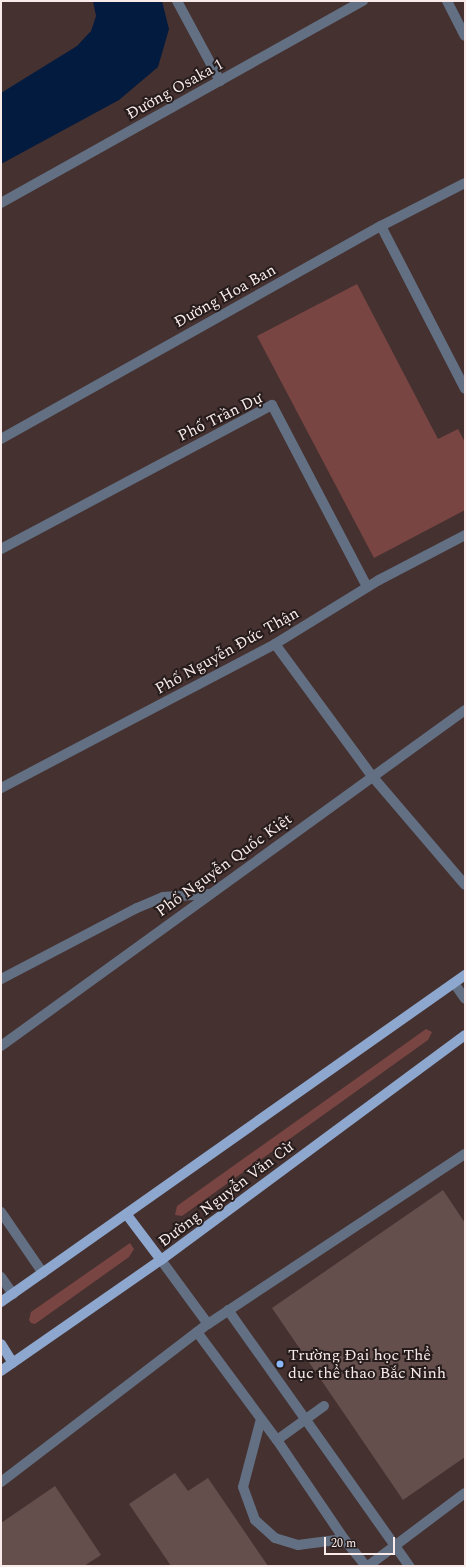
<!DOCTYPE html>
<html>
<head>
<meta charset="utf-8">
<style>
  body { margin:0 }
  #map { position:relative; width:466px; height:1567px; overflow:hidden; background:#453130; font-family:Spectral,serif }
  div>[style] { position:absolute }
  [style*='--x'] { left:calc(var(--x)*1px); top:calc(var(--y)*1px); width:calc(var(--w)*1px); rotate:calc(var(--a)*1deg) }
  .green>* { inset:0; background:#784542 }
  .water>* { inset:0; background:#031b3f }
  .building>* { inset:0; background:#654f4d }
  .service>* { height:10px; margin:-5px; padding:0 5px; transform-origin:5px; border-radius:5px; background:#637083 }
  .minor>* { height:10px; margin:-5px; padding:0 5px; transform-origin:5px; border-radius:5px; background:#637083 }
  .tertiary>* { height:10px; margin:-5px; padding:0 5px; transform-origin:5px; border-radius:5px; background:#637083 }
  .primary>* { height:10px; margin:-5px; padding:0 5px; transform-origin:5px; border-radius:5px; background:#8da7ce }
  .dots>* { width:11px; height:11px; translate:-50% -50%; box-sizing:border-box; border:2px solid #251c1b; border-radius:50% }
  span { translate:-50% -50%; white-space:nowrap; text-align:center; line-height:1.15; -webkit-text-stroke:4px #251c1b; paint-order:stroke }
  .street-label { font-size:16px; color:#f9ebea }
  .poi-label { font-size:16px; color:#f9ebea }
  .left { translate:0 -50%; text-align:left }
  .frame { position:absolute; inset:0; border:2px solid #f9ebea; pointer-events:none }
  .scale { position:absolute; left:324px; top:1537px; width:71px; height:18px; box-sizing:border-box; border:2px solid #f9ebea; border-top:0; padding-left:5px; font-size:12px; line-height:14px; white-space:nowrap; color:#f9ebea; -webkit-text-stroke:3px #251c1b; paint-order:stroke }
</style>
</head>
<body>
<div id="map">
  <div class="green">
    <div style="clip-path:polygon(357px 284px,438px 439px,458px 429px,465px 442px,465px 510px,374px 558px,257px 336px)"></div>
    <div style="clip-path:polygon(426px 1029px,432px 1032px,428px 1040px,182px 1216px,175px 1215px,177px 1206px)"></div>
    <div style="clip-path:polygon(130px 1243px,134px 1249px,129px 1257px,35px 1324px,31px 1323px,29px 1320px,31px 1312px)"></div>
  </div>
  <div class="water">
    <div style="clip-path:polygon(93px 1px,162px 1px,169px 29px,158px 67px,119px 100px,1px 164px,1px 93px,77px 46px,91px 31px,96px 16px)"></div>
  </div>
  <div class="building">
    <div style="clip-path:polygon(443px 1190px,465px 1223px,465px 1457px,403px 1500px,272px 1308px)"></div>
    <div style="clip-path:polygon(175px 1473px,188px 1491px,208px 1478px,268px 1566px,171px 1566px,129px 1504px)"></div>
    <div style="clip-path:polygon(55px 1486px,101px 1555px,84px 1566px,1px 1566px,1px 1523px)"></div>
  </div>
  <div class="service">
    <div style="--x:381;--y:226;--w:183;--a:62.7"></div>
    <div style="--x:161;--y:1260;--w:79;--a:53.7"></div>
    <div style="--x:228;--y:1310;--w:314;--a:54.7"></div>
    <div style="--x:197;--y:1332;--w:134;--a:53.5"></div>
    <div style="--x:277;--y:1440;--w:120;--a:55.9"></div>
    <div style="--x:344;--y:1539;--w:35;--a:51"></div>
    <div style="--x:261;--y:1419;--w:70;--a:104.8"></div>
    <div style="--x:243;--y:1487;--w:35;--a:70"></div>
    <div style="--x:255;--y:1520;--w:27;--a:42"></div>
    <div style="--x:275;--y:1538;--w:24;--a:17"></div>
    <div style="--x:298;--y:1545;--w:46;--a:-7.4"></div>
    <div style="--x:277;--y:1440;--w:58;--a:-35.9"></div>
    <div style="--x:1;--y:1482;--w:260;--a:-37.4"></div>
    <div style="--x:208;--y:1324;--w:308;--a:-33.5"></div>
    <div style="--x:368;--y:1566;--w:121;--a:-37"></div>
  </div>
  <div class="minor">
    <div style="--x:177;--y:1;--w:91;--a:61.7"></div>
    <div style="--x:1;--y:203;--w:415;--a:-29.2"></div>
    <div style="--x:1;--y:439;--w:436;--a:-29.3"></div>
    <div style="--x:381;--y:226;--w:94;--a:-27.1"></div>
    <div style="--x:1;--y:549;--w:307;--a:-28"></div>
    <div style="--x:272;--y:405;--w:205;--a:62.4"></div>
    <div style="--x:275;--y:644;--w:164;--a:53.7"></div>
    <div style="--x:372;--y:776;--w:143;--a:49.5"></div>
    <div style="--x:1;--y:788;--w:310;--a:-27.7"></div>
    <div style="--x:275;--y:644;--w:122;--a:-31.6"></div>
    <div style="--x:379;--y:580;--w:97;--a:-27.6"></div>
    <div style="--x:1;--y:979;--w:153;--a:-27.6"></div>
    <div style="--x:137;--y:908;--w:28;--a:-23"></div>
    <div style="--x:163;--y:897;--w:46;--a:-3.7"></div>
    <div style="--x:454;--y:983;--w:19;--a:55"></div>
    <div style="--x:1;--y:1046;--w:573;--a:-35.91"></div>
    <div style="--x:1;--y:1212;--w:74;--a:55.5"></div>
    <div style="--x:1;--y:1277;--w:21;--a:55"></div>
  </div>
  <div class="tertiary">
    <div style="--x:447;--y:1;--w:39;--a:63"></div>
  </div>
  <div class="primary">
    <div style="--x:127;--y:1215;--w:56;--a:52.9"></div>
    <div style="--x:1;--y:1302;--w:568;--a:-35.17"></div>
    <div style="--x:1;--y:1344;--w:22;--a:58"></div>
    <div style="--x:1;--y:1371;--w:195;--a:-34.8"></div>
    <div style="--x:161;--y:1260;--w:378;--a:-36.5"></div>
  </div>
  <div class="dots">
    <div style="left:280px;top:1364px;background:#8cb9fc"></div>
  </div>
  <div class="street-label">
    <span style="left:175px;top:89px;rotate:-29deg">Đường Osaka 1</span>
    <span style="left:225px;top:296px;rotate:-29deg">Đường Hoa Ban</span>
    <span style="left:220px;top:417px;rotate:-26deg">Phố Trần Dự</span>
    <span style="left:227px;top:651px;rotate:-29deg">Phố Nguyễn Đức Thận</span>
    <span style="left:224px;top:865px;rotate:-36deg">Phố Nguyễn Quốc Kiệt</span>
    <span style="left:226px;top:1194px;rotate:-37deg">Đường Nguyễn Văn Cừ</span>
  </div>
  <div class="poi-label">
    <span class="left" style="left:288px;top:1364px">Trường Đại học Thể<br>dục thể thao Bắc Ninh</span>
  </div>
  <div class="frame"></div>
  <div class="scale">20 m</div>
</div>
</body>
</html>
